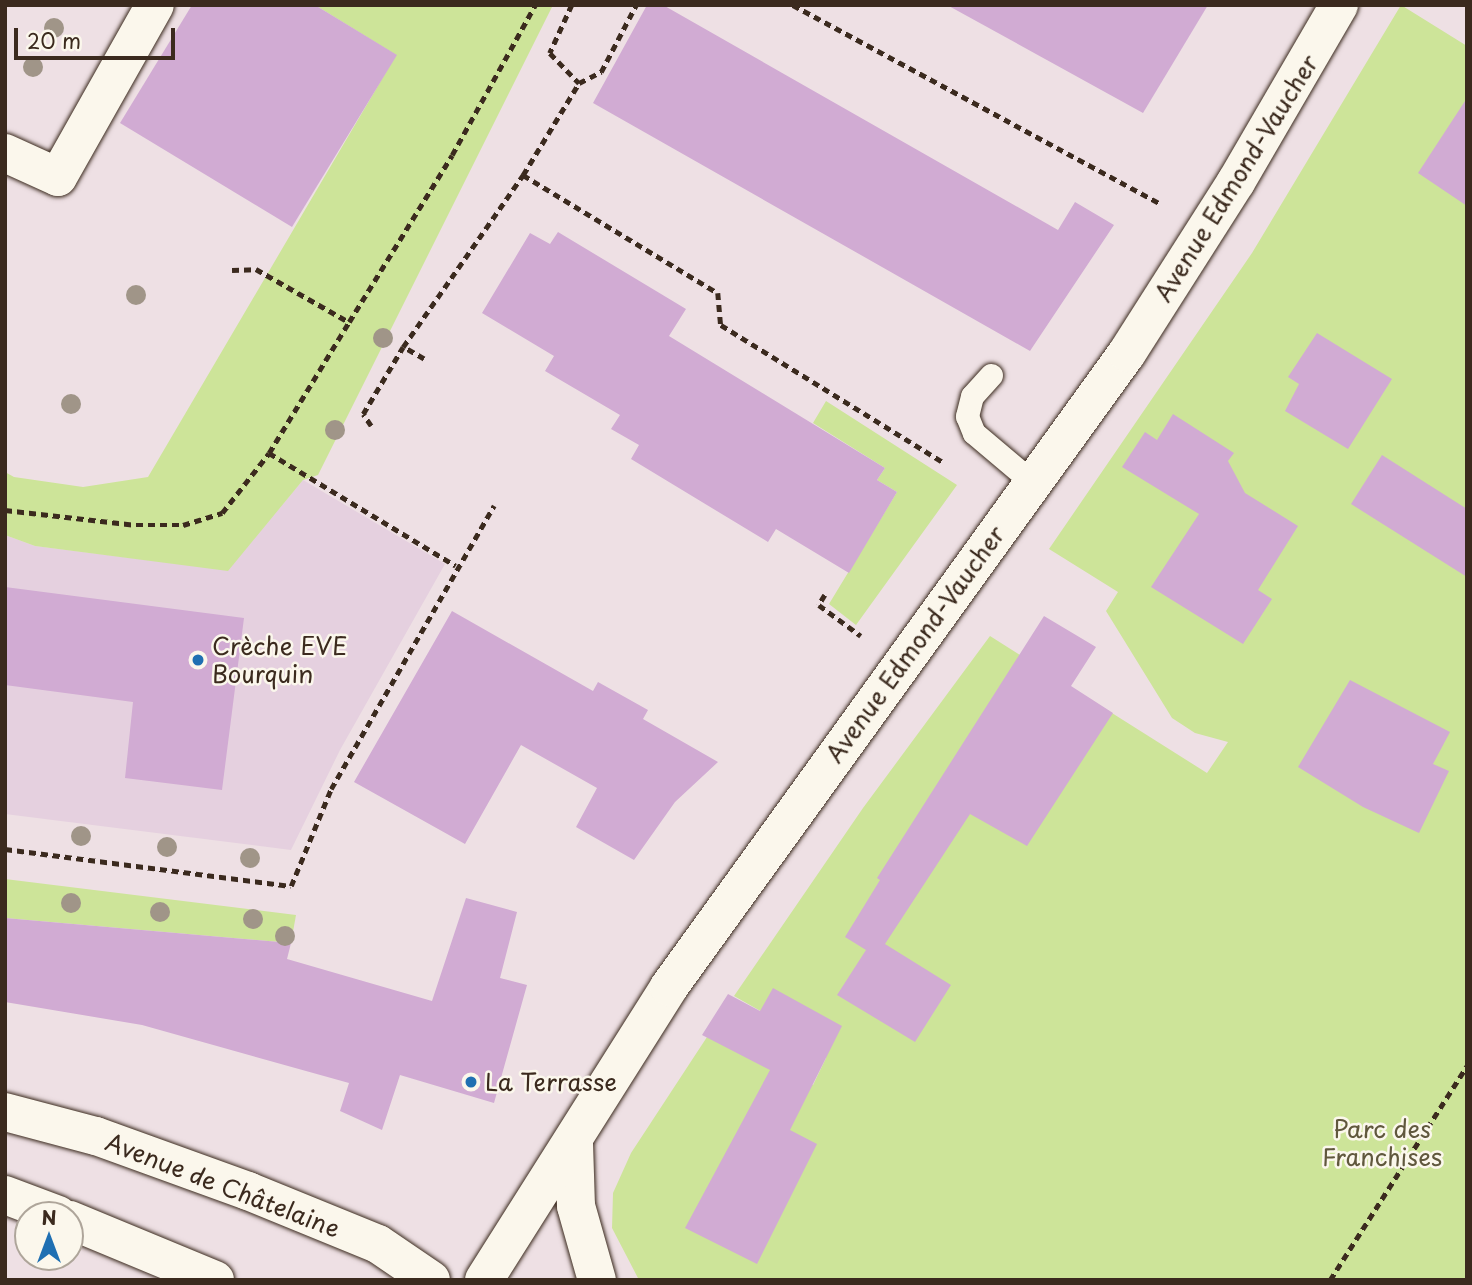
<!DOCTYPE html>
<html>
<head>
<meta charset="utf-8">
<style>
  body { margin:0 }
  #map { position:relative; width:1472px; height:1285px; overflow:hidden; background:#eee0e4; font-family:"Playpen Sans",sans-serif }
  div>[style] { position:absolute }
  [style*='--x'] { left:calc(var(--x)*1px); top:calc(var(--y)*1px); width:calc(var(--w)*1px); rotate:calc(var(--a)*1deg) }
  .built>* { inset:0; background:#e5d0df }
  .green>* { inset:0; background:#cde499 }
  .building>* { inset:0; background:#d1abd3 }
  .path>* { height:4.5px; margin-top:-2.25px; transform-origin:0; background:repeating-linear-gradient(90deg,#3b2a1e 0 7px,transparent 0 12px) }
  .roads { filter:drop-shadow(0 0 2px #3b2a1e) drop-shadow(0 0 2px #3b2a1e) }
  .service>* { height:23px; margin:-11.5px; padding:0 11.5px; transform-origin:11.5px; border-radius:11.5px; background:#fbf7ec }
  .minor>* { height:38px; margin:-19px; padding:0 19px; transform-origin:19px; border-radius:19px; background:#fbf7ec }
  .tertiary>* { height:38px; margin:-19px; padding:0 19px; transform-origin:19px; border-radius:19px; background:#fbf7ec }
  .secondary>* { height:38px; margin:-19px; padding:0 19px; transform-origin:19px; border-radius:19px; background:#fbf7ec }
  .trees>* { width:20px; height:20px; margin:-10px; border-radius:50%; background:#a09588 }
  .dots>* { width:19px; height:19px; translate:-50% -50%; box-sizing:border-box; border:4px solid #fbf7ec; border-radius:50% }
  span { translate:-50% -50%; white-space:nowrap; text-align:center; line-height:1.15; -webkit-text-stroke:5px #fbf7ec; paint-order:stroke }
  .street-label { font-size:24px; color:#3b2a1e }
  .poi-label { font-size:24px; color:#3b2a1e }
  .left { translate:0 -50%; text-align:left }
  .park-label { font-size:24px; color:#60583d }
  .frame { position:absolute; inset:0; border:7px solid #3b2a1e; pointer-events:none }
  .north { position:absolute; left:14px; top:1201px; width:70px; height:70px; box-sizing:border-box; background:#fbf7ec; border:2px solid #aea59a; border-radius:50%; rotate:0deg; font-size:19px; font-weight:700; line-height:28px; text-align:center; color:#3b2a1e }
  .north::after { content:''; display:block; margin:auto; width:24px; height:32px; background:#1f6fb2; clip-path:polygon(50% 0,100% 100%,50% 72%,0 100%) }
  .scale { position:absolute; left:14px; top:28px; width:161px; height:32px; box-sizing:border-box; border:4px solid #3b2a1e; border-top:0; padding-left:9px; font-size:21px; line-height:24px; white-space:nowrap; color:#3b2a1e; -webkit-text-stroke:5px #fbf7ec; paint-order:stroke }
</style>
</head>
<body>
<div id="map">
  <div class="built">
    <div style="clip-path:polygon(303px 480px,445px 564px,340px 750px,291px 850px,5px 814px,5px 535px,35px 546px,228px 570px)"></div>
  </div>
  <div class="green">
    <div style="clip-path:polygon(315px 5px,553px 5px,318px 475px,303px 480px,228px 571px,35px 546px,5px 535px,5px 472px,14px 477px,83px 487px,148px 477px,396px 55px)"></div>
    <div style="clip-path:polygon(1401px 5px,1467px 46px,1467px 1280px,639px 1280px,612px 1228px,613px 1193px,631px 1153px,707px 1037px,813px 1085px,826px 1058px,821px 1045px,734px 996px,863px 808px,990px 636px,1207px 773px,1228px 742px,1195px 733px,1172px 718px,1106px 611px,1118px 592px,1049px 549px,1252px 253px)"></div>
    <div style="clip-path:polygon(826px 401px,957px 485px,856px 625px,829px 604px,897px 492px,877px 480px,885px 468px,813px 423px)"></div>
    <div style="clip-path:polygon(5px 879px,296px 915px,291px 943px,5px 918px)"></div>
  </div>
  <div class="building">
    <div style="clip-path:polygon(192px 5px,315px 5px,397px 55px,292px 227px,120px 123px)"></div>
    <div style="clip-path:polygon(647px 5px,663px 5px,1058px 230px,1075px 202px,1114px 225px,1030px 351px,593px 103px)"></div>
    <div style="clip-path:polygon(947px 5px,1208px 5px,1143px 113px)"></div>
    <div style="clip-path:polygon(1467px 98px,1467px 206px,1418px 173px)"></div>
    <div style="clip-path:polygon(558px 232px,686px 309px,669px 336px,885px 468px,877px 480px,897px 492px,849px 573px,776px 529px,768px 542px,631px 459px,639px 445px,611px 429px,620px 415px,545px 371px,554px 356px,482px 313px,530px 233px,550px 244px)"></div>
    <div style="clip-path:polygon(1317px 333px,1392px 379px,1348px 449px,1285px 411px,1299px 384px,1288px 377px)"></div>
    <div style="clip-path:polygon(1173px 414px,1234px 453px,1228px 461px,1245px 493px,1298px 526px,1258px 590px,1272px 599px,1243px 644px,1151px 587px,1199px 514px,1122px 467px,1145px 432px,1157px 440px)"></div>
    <div style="clip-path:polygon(1382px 455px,1467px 509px,1467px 577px,1351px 504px)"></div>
    <div style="clip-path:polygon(5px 587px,244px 618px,222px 790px,125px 778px,133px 702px,5px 685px)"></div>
    <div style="clip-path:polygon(452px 611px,593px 691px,598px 682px,648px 710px,643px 719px,718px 762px,675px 802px,634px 860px,576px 827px,597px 788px,521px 745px,465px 844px,354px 782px)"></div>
    <div style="clip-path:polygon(1044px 616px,1096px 647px,1071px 686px,1113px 713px,1027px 846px,970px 814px,885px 944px,951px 985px,915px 1042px,837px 995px,866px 950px,845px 937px,880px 880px,877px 878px)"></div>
    <div style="clip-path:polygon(1350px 680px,1450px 732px,1433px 764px,1449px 771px,1419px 833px,1363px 807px,1298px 767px)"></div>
    <div style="clip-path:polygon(466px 898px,517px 912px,500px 978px,527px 985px,494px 1103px,400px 1075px,382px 1130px,340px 1111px,349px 1083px,142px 1025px,5px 1002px,5px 918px,291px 943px,287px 959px,432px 1001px)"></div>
    <div style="clip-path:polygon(773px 988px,842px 1026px,790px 1130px,817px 1144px,757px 1264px,685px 1228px,770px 1070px,702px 1035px,728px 994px,760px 1011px)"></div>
  </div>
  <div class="path">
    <div style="--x:572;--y:5;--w:53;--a:114.6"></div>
    <div style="--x:550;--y:53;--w:42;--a:46"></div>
    <div style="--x:793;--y:5;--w:416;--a:28.4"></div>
    <div style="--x:523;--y:175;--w:228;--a:31.2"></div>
    <div style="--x:718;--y:293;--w:32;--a:85"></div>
    <div style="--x:721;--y:325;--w:261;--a:31.7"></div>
    <div style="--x:232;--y:270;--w:24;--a:-2"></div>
    <div style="--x:256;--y:269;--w:107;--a:29.7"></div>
    <div style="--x:424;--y:359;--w:24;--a:-150"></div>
    <div style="--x:403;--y:347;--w:210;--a:-55.1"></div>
    <div style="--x:523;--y:175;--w:108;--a:-58.7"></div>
    <div style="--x:579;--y:83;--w:25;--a:-27"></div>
    <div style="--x:601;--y:72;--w:76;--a:-62.4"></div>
    <div style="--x:371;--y:426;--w:14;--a:-124"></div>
    <div style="--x:363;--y:414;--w:78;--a:-59.2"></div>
    <div style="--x:269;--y:453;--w:218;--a:31.1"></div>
    <div style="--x:5;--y:510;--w:132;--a:6.5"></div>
    <div style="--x:136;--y:525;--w:47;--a:0"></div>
    <div style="--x:183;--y:525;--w:41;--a:-17.1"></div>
    <div style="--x:222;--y:513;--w:76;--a:-51.9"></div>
    <div style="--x:269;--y:453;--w:153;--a:-58.6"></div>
    <div style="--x:349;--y:322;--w:196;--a:-58.3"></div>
    <div style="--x:452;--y:155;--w:171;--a:-61"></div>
    <div style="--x:825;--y:595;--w:12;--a:121"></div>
    <div style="--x:819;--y:605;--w:52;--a:36.4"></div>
    <div style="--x:5;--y:849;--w:288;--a:7.4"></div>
    <div style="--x:291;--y:886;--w:105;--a:-67.6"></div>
    <div style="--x:331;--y:789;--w:327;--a:-60.1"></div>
    <div style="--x:1166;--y:1280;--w:1;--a:-90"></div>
    <div style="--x:1330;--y:1280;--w:254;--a:-57.4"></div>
  </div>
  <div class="roads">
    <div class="service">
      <div style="--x:991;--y:375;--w:28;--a:132"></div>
      <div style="--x:972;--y:396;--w:21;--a:104"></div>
      <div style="--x:967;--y:416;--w:18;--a:68"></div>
      <div style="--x:974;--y:433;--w:76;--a:40.2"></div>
    </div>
    <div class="minor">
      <div style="--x:5;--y:153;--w:58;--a:24.4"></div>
      <div style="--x:58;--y:177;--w:197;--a:-60.6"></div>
    </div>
    <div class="tertiary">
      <div style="--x:574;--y:1143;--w:63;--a:88.2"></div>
      <div style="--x:576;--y:1206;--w:77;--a:74.2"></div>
      <div style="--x:484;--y:1280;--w:347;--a:-57.7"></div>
      <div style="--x:669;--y:987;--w:782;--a:-54.16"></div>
      <div style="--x:1127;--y:353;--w:203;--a:-57.5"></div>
      <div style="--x:1236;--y:182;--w:205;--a:-59.8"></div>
    </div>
    <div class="secondary">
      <div style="--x:5;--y:1112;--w:94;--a:14.8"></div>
      <div style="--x:96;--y:1136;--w:162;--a:19.9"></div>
      <div style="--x:248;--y:1191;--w:140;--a:22.2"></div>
      <div style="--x:378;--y:1244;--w:64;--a:34.2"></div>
      <div style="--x:5;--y:1195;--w:57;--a:20.7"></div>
      <div style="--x:70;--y:1220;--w:157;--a:22.5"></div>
    </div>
  </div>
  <div class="trees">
    <div style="left:54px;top:28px"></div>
    <div style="left:33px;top:67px"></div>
    <div style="left:136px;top:295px"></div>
    <div style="left:383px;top:338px"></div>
    <div style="left:71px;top:404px"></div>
    <div style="left:335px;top:430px"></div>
    <div style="left:81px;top:836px"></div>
    <div style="left:167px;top:847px"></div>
    <div style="left:250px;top:858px"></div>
    <div style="left:71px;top:903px"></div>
    <div style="left:160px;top:912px"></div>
    <div style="left:253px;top:919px"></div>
    <div style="left:285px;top:936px"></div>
  </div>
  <div class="dots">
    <div style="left:198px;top:660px;background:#1f6fb2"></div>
    <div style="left:471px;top:1082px;background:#1f6fb2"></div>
  </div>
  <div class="street-label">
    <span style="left:1236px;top:178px;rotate:-58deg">Avenue Edmond-Vaucher</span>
    <span style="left:915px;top:644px;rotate:-54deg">Avenue Edmond-Vaucher</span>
    <span style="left:223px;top:1185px;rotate:21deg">Avenue de Châtelaine</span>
  </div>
  <div class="poi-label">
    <span class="left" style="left:212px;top:660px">Crèche EVE<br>Bourquin</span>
    <span class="left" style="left:485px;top:1082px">La Terrasse</span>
  </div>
  <div class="park-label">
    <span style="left:1382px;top:1143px">Parc des<br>Franchises</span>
  </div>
  <div class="frame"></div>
  <div class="north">N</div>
  <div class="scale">20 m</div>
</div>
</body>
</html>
